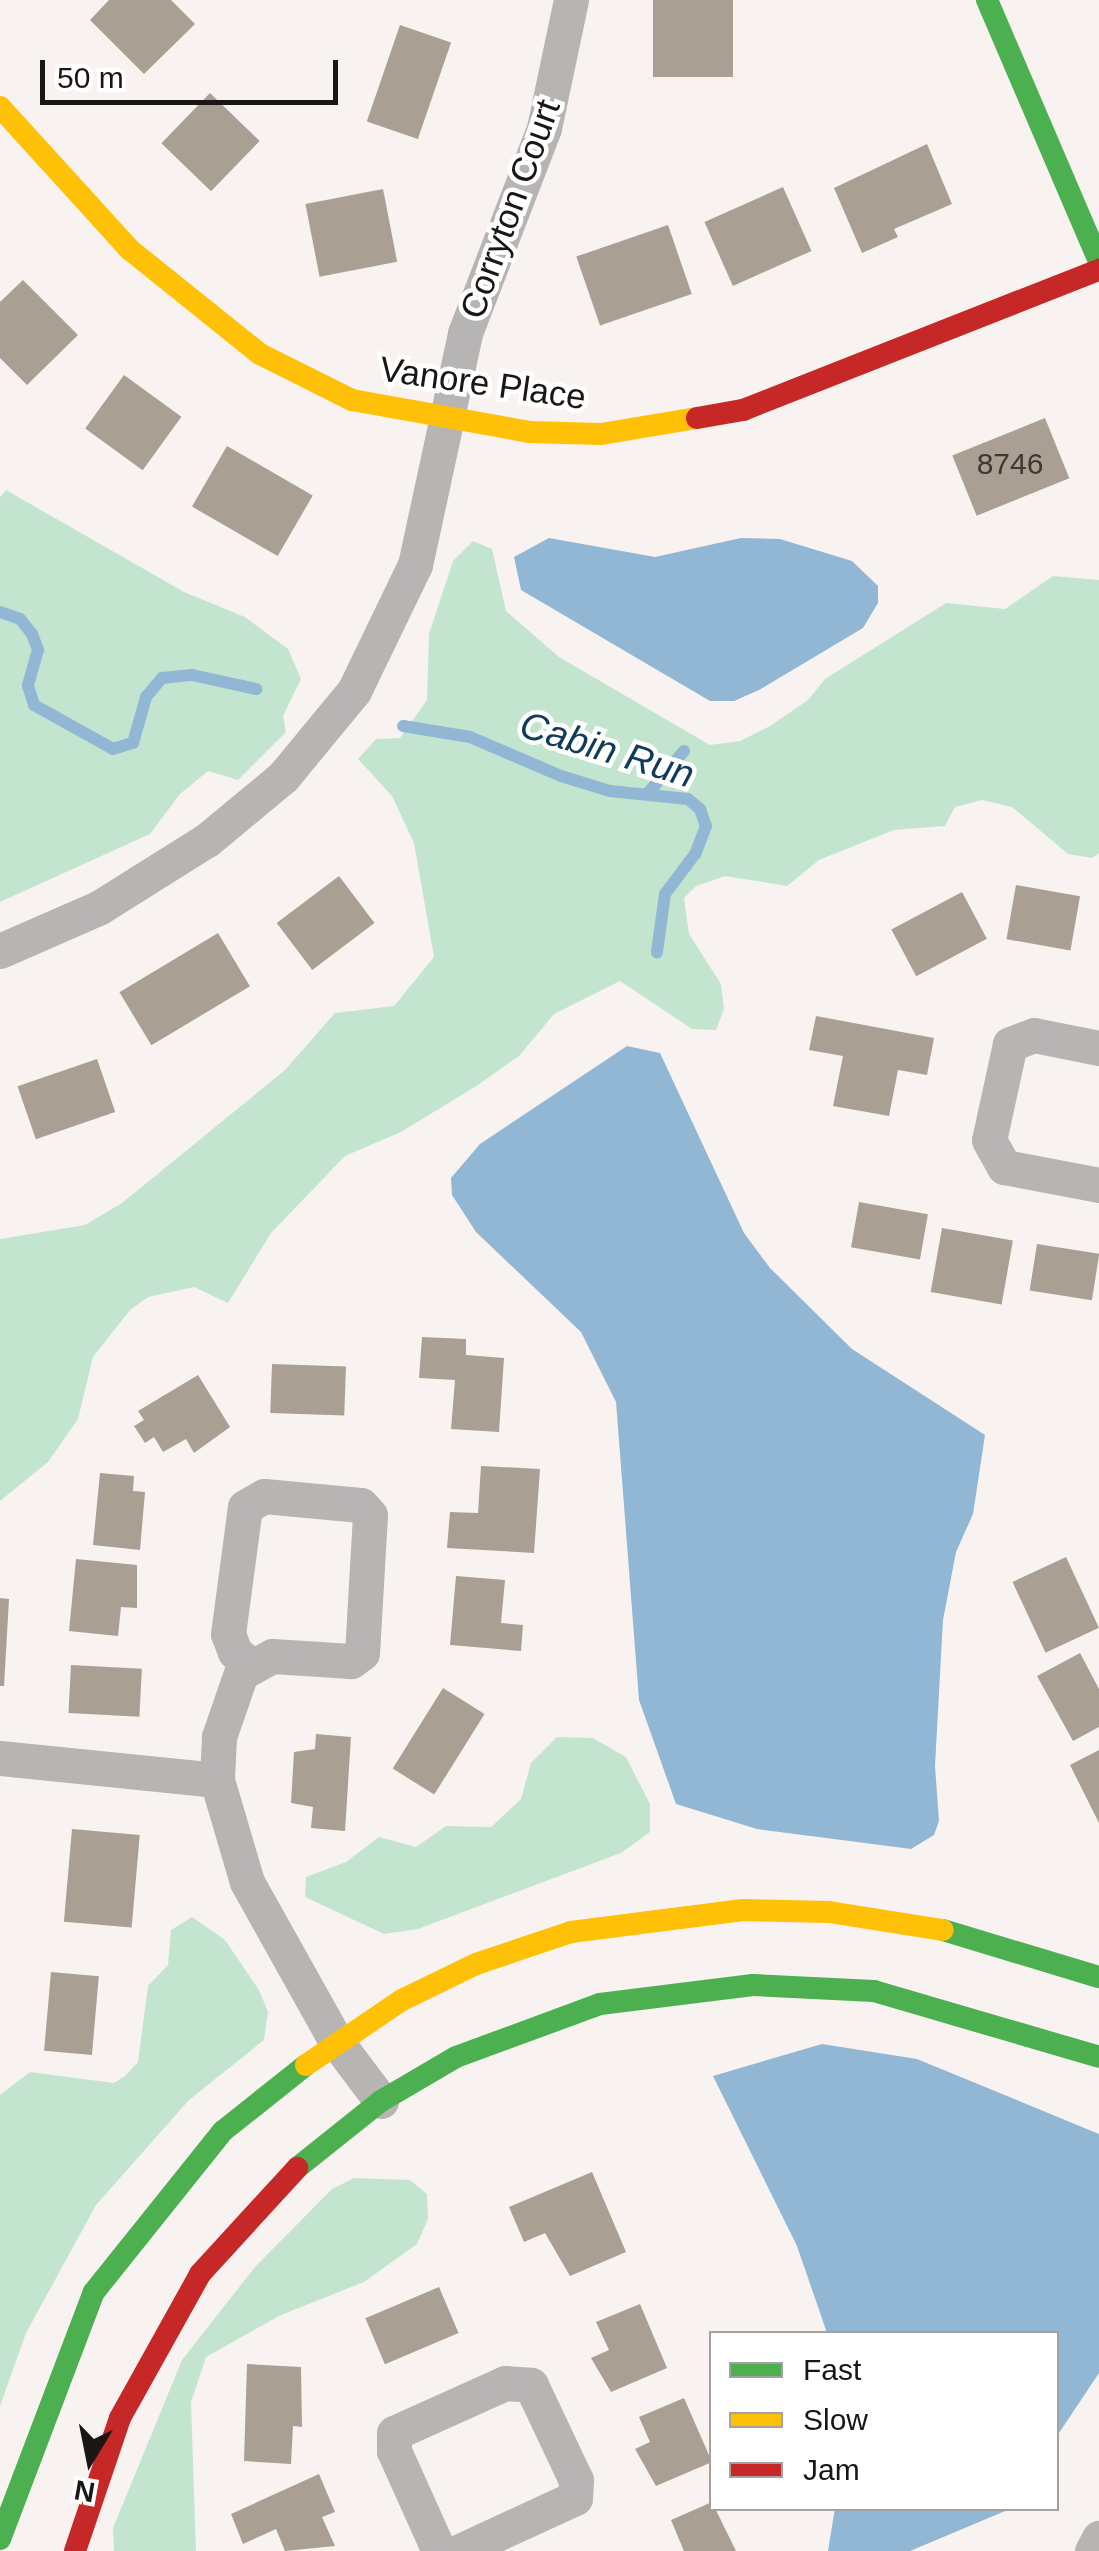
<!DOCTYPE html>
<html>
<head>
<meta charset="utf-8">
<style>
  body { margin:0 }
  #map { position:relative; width:1099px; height:2551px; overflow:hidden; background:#f8f3f0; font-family:Arial,sans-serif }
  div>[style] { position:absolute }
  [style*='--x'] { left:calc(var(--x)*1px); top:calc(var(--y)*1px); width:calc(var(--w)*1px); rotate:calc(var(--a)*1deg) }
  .green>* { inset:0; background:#c3e5d0 }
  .water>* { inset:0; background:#91b7d5 }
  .stream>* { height:12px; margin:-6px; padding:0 6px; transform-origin:6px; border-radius:6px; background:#91b7d5 }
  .building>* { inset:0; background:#a9a093; transform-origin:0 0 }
  .street>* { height:35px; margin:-17.5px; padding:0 17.5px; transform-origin:17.5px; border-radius:17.5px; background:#b7b4b4 }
  .fast>* { height:22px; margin:-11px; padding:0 11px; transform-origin:11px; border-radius:11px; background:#4caf50 }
  .slow>* { height:22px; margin:-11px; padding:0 11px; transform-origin:11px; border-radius:11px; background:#ffc107 }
  .jam>* { height:22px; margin:-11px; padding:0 11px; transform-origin:11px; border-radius:11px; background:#c62828 }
  span { translate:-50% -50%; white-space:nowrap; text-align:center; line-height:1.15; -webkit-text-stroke:9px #fff; paint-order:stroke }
  .number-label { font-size:30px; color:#3d3834 }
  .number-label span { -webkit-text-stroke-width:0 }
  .street-label { font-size:35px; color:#191614 }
  .water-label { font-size:38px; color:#103c5b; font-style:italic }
  .legend { position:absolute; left:709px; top:2331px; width:350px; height:180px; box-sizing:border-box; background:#fff; border:2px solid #a3a2a1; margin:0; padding:12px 18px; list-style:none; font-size:30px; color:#191614 }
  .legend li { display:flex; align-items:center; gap:20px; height:50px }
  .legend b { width:50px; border:2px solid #a3a2a1 }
  .north { position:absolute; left:40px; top:2411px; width:100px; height:100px; -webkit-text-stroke:8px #fff; paint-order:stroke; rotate:190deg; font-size:28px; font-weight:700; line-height:40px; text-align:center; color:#191614 }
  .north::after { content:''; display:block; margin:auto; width:35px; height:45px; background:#191614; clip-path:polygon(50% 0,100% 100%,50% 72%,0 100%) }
  .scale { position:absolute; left:40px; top:60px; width:298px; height:45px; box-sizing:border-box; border:5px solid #191614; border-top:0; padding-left:12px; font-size:30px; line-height:35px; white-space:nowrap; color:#191614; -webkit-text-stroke:8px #fff; paint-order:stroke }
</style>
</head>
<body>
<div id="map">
  <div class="green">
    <div style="clip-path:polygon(6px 490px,184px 592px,245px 617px,288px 649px,301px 679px,283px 716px,286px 732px,238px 780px,208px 771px,180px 794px,150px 834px,0 902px,0 497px)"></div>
    <div style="clip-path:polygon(473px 541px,492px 549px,506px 611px,559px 657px,710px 745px,740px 741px,770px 726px,808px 700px,825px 679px,946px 603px,1005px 609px,1053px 576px,1099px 580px,1099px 853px,1092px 858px,1068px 854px,1012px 807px,982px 800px,955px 807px,945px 826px,894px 830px,819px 860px,787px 886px,725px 876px,696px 886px,684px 898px,689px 934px,721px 984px,724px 1009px,716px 1030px,692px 1029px,620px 981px,554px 1014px,519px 1056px,478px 1085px,401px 1132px,345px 1156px,271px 1233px,228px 1303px,194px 1287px,148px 1297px,130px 1310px,93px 1357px,78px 1419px,48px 1462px,0 1501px,0 1239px,85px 1225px,122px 1203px,285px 1070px,335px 1013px,394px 1006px,434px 957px,414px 843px,392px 796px,358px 759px,376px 739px,400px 738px,427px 700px,429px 634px,453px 561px)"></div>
    <div style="clip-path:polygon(557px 1737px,593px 1738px,626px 1757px,650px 1804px,650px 1832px,621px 1853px,418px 1929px,384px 1934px,305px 1897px,306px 1877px,346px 1862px,379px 1837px,416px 1847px,446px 1826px,491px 1827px,521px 1799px,531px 1763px)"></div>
    <div style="clip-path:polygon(192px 1917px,225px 1940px,259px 1990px,268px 2012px,264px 2040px,189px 2100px,96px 2205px,26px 2333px,0 2406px,0 2095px,30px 2072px,114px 2083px,125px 2076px,138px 2062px,148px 1986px,168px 1965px,171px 1930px)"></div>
    <div style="clip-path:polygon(354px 2178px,410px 2180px,427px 2194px,428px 2219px,417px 2244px,364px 2282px,281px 2315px,206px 2357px,191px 2402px,196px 2551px,114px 2551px,113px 2528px,182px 2360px,255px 2267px,332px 2189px)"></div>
  </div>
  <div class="water">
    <div style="clip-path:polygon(549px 538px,655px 557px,741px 538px,780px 539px,852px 561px,878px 586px,878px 603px,863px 628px,759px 690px,734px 701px,710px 701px,521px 590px,514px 557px)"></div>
    <div style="clip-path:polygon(627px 1046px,660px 1053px,744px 1233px,770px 1268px,852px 1349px,985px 1435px,973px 1514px,956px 1552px,943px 1620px,935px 1766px,939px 1821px,934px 1835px,911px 1849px,757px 1829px,676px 1804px,639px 1700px,616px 1402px,581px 1332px,476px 1232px,452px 1195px,451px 1178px,480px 1144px)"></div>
    <div style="clip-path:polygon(822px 2044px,917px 2059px,1099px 2134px,1099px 2373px,1057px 2436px,1056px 2334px,827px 2333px,797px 2246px,713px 2076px)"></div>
    <div style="clip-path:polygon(835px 2508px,1010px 2508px,1010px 2509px,910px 2551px,828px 2551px)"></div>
  </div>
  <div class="stream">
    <div style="--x:0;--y:612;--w:21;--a:19"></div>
    <div style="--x:20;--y:619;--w:19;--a:51"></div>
    <div style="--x:32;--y:634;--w:17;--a:69"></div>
    <div style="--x:38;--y:650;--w:37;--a:106"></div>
    <div style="--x:28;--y:686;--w:20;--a:72"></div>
    <div style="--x:34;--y:705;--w:90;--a:29.1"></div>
    <div style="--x:113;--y:749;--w:21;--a:-17"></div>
    <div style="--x:133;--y:743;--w:48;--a:-74.2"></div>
    <div style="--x:146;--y:697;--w:25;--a:-50"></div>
    <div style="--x:162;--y:678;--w:30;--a:-6"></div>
    <div style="--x:192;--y:675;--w:66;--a:12.3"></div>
    <div style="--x:403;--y:726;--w:68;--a:9.3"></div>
    <div style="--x:470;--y:737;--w:99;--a:23.2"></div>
    <div style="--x:561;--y:776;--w:51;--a:17"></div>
    <div style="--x:610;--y:791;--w:78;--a:5.9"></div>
    <div style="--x:688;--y:799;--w:16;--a:40"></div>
    <div style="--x:700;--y:809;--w:18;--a:71"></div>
    <div style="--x:706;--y:826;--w:30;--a:111"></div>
    <div style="--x:695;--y:854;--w:50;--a:126.9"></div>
    <div style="--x:665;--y:894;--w:59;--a:97.9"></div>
    <div style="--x:649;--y:792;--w:54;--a:-49.5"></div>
  </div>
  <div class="building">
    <div style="clip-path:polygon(109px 0,171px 0,195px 24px,144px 74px,90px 20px)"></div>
    <div style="left:653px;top:0;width:80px;height:77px"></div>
    <div style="left:400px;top:25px;width:54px;height:102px;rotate:19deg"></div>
    <div style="left:210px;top:93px;width:69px;height:70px;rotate:44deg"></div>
    <div style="clip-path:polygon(927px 144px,952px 204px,894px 229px,898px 237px,862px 253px,834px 188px)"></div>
    <div style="left:783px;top:187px;width:70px;height:86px;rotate:66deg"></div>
    <div style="left:383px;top:189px;width:74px;height:79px;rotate:79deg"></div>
    <div style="left:668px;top:225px;width:73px;height:97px;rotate:71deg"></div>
    <div style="clip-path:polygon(23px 280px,78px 335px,27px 385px,0 358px,0 302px)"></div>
    <div style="left:124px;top:375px;width:71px;height:66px;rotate:36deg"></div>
    <div style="left:1045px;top:418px;width:65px;height:100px;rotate:68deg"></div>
    <div style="left:227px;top:446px;width:99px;height:70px;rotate:30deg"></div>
    <div style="left:339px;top:876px;width:59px;height:78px;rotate:53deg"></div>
    <div style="left:1016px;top:885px;width:65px;height:55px;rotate:10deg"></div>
    <div style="left:962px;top:892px;width:53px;height:80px;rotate:62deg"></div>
    <div style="left:218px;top:933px;width:62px;height:115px;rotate:59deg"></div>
    <div style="clip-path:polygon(816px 1016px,934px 1038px,927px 1075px,898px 1070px,889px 1116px,833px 1106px,843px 1056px,809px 1050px)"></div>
    <div style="left:97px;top:1059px;width:56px;height:84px;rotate:71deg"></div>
    <div style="left:859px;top:1202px;width:70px;height:46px;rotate:10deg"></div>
    <div style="left:942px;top:1228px;width:72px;height:65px;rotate:10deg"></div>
    <div style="left:1037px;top:1244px;width:63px;height:47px;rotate:9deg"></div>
    <div style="clip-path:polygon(422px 1337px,466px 1339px,466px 1355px,504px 1358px,499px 1432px,451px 1429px,455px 1380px,419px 1378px)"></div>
    <div style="left:272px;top:1364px;width:74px;height:49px;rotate:2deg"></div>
    <div style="clip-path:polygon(198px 1375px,230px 1427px,194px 1453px,186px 1439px,163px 1452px,154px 1437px,145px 1443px,134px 1426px,144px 1420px,138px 1411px)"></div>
    <div style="clip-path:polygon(481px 1466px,540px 1469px,534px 1553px,447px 1548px,450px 1512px,478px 1513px)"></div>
    <div style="clip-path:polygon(100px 1473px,134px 1476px,133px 1491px,145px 1492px,140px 1550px,93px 1545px)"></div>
    <div style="left:1066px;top:1557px;width:78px;height:59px;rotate:65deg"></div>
    <div style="clip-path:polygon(76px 1559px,137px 1565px,137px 1608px,121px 1607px,118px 1636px,69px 1631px)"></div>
    <div style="clip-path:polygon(456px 1576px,505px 1580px,501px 1623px,523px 1625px,521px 1651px,450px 1645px)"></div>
    <div style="clip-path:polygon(0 1598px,9px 1599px,4px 1686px,0 1686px)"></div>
    <div style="clip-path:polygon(1080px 1653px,1099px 1689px,1099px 1727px,1073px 1741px,1037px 1676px)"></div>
    <div style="left:71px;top:1665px;width:71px;height:48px;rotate:3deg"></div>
    <div style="left:443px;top:1688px;width:49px;height:95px;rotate:32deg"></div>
    <div style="clip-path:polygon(316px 1734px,351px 1737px,345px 1831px,311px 1828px,313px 1807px,291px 1803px,294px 1752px,315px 1749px)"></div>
    <div style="clip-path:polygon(1099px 1750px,1099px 1823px,1070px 1765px)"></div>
    <div style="left:72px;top:1829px;width:68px;height:93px;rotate:5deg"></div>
    <div style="left:51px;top:1972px;width:48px;height:79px;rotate:5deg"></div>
    <div style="clip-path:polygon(592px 2172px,626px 2252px,570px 2276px,545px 2233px,524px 2242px,509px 2207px)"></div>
    <div style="left:439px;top:2287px;width:50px;height:80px;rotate:67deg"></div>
    <div style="clip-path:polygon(640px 2304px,667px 2368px,611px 2392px,591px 2358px,609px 2350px,596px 2322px)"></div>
    <div style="clip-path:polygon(247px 2364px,301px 2367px,302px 2427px,293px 2426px,291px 2464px,244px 2461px)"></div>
    <div style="clip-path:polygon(684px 2398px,712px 2462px,656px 2486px,635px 2449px,650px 2442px,639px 2417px)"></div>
    <div style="clip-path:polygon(319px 2474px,335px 2512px,322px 2517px,335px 2546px,285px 2551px,276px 2529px,243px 2544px,231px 2514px)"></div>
    <div style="clip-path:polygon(712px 2502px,736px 2551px,684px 2551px,671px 2520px)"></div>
  </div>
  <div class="street">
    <div style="--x:0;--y:951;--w:109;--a:-23.7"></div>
    <div style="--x:100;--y:907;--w:126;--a:-32.1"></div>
    <div style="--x:207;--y:840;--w:99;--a:-39.7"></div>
    <div style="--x:283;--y:777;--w:112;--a:-50.5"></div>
    <div style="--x:354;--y:691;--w:140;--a:-64.2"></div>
    <div style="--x:415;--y:565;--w:237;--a:-77.8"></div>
    <div style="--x:465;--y:333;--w:220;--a:-68.9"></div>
    <div style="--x:544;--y:128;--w:131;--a:-78.1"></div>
    <div style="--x:1099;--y:1048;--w:66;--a:-168.7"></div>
    <div style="--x:1034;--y:1035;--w:26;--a:159"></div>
    <div style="--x:1010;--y:1044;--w:98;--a:102.3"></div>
    <div style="--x:989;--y:1140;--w:31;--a:61"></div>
    <div style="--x:1004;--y:1167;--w:97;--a:10.7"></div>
    <div style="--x:250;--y:1665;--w:20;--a:-139"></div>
    <div style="--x:235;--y:1652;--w:19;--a:-111"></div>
    <div style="--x:228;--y:1634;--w:128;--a:-82.4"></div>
    <div style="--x:245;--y:1507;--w:22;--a:-30"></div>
    <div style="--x:264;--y:1496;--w:97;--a:5.3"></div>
    <div style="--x:361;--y:1505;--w:13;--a:48"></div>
    <div style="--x:370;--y:1515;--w:138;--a:93.3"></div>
    <div style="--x:362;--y:1653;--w:14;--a:144"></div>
    <div style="--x:351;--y:1661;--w:79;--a:-176.4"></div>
    <div style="--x:272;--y:1656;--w:35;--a:151"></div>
    <div style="--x:241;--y:1673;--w:68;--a:109"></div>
    <div style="--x:219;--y:1737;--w:43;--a:92.7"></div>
    <div style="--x:217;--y:1780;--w:106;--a:73.6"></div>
    <div style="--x:247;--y:1882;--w:182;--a:60.8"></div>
    <div style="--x:336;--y:2041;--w:75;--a:53.1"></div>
    <div style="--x:0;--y:1758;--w:218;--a:5.8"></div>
    <div style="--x:439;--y:2551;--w:110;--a:-114.2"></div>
    <div style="--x:394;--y:2451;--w:18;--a:-90"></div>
    <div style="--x:394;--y:2433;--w:122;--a:-24.2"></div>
    <div style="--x:505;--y:2383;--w:26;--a:4"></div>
    <div style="--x:531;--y:2385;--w:105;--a:64.7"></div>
    <div style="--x:576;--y:2480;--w:18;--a:93"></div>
    <div style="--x:575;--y:2498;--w:127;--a:155.3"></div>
    <div style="--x:1092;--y:2551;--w:15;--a:-62"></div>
  </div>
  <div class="fast">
    <div style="--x:987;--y:0;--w:284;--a:66.8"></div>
    <div style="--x:943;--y:1930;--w:163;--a:16.8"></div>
    <div style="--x:297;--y:2168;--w:107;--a:-38.6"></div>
    <div style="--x:381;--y:2101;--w:87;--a:-30.4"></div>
    <div style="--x:456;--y:2057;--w:153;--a:-20.2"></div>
    <div style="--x:600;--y:2004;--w:154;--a:-7.1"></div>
    <div style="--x:753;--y:1985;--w:121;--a:2.8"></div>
    <div style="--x:874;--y:1991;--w:234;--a:16.3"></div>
    <div style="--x:0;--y:2539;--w:264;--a:-69.2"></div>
    <div style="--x:94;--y:2292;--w:206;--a:-51.3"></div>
    <div style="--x:223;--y:2131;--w:106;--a:-38.5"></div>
  </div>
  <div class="slow">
    <div style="--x:0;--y:107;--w:192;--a:47.7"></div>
    <div style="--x:129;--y:249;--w:168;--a:38.7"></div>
    <div style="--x:260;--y:354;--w:103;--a:26.6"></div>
    <div style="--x:352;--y:400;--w:180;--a:10.2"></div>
    <div style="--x:529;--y:432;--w:72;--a:1.6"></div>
    <div style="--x:601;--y:434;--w:97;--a:-9.5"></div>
    <div style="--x:306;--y:2065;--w:116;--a:-34.1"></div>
    <div style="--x:402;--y:2000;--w:82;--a:-25.9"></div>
    <div style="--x:476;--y:1964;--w:100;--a:-18.6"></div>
    <div style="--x:571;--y:1932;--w:173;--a:-7.3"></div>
    <div style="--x:743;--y:1910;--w:86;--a:1.3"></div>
    <div style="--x:829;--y:1912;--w:115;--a:9"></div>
  </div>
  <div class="jam">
    <div style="--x:697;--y:418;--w:47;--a:-9.9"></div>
    <div style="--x:743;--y:410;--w:383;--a:-21.5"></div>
    <div style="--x:75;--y:2551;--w:140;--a:-71.3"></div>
    <div style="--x:120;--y:2418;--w:165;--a:-60.9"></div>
    <div style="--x:200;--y:2274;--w:144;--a:-47.5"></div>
  </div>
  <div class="number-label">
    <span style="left:1010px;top:464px">8746</span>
  </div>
  <div class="street-label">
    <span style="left:510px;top:209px;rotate:-70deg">Corryton Court</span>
    <span style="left:483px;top:383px;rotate:8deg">Vanore Place</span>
  </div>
  <div class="water-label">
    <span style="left:607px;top:750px;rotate:17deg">Cabin Run</span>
  </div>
  <ul class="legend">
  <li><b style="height:12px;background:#4caf50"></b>Fast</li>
  <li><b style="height:12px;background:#ffc107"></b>Slow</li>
  <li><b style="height:12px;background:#c62828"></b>Jam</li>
  </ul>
  <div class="north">N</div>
  <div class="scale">50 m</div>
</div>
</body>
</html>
